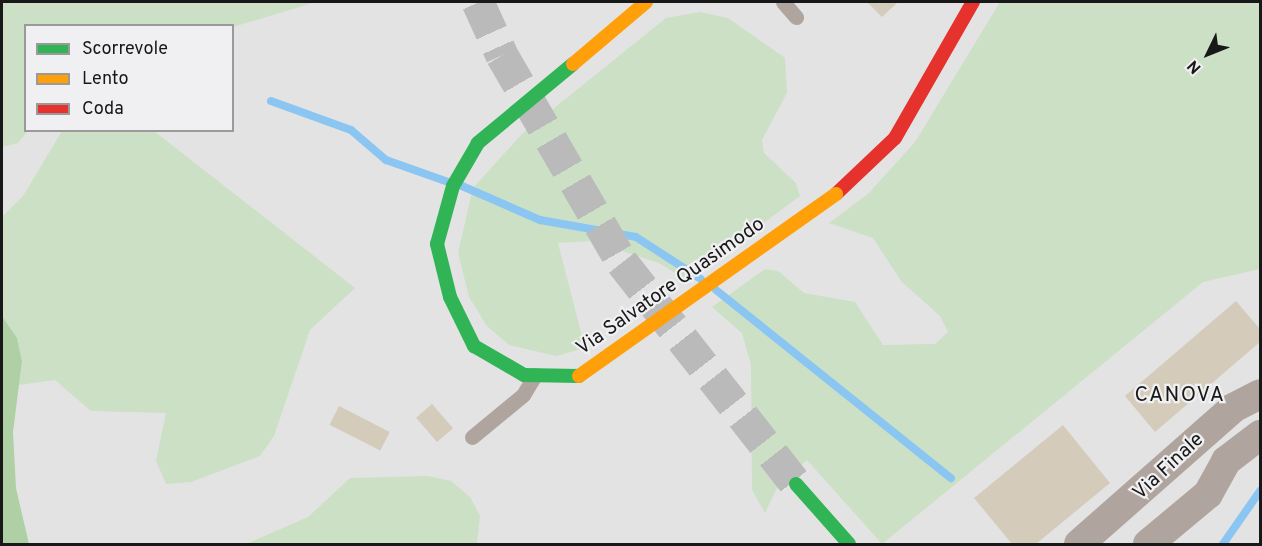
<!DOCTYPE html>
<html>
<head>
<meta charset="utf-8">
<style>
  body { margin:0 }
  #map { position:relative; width:1262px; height:546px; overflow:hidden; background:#e3e3e4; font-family:Overpass,sans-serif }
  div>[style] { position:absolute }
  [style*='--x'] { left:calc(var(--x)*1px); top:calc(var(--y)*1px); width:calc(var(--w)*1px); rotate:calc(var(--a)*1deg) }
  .green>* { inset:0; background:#cbe0c5 }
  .forest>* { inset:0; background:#afd0a5 }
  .stream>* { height:8px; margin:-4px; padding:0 4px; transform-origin:4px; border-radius:4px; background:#8bc6f3 }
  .building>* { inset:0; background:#d5cbba; transform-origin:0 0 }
  .highway-tunnel>* { height:33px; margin-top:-16.5px; transform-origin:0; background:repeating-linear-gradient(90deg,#bababb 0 33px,transparent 0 49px) }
  .lane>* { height:15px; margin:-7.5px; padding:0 7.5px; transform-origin:7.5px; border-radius:7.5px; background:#b0a59e }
  .street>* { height:30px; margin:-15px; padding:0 15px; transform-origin:15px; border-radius:15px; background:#b0a59e }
  .fast>* { height:14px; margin:-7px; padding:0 7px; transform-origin:7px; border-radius:7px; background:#30b455 }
  .slow>* { height:14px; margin:-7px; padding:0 7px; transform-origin:7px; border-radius:7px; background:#ff9f0a }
  .jam>* { height:14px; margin:-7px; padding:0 7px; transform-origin:7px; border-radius:7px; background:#e5322d }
  .slow-bridge>* { height:14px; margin:-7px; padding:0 7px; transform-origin:7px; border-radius:7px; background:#ff9f0a }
  span { translate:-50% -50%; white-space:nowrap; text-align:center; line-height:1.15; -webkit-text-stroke:4.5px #f0f0f2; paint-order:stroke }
  .street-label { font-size:20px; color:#181818 }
  .neighbourhood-label { font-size:21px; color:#181818; letter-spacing:1.5px }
  .frame { position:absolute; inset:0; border:3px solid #181818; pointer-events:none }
  .legend { position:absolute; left:24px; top:24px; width:210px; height:108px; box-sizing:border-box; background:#f0f0f2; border:2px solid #9a9a9b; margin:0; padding:8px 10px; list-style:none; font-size:18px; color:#181818 }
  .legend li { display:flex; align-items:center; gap:12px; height:30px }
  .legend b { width:30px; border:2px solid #9a9a9b }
  .north { position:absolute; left:1178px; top:24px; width:60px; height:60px; -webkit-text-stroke:4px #f0f0f2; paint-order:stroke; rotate:227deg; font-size:16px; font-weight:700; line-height:24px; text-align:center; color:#181818 }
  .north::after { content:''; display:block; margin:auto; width:21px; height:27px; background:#181818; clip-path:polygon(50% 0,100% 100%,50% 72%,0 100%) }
</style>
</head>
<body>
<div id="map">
  <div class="green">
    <div style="clip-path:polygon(2px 2px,316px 2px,233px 27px,26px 26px,28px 131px,18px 143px,2px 147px)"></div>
    <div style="clip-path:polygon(1000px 2px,1260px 2px,1260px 269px,1203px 282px,882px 544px,807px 460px,779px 484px,765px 513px,752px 490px,751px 365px,742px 333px,712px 307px,765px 269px,778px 271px,804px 293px,855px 302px,883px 345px,935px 344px,948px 332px,940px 316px,901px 281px,873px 238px,829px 223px,869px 193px,915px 142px)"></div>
    <div style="clip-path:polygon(700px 12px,728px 18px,785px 58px,787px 93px,762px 140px,764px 153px,796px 183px,800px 196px,686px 280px,659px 263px,591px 241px,558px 243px,585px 348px,556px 356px,509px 345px,487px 326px,469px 297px,458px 253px,473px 188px,522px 134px,666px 18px)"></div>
    <div style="clip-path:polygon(62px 131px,154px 131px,355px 288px,310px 330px,274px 436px,260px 456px,191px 482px,166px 484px,156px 461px,166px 413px,91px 411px,55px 380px,19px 385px,22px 361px,17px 338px,2px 316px,2px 217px,23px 196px)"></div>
    <div style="clip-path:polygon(428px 476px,451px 481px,470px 497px,480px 516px,477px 544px,246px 544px,308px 517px,350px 478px)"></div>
  </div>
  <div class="forest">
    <div style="clip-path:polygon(2px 316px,17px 338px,22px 361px,13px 432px,16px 488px,29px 544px,2px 544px)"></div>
  </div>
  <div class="stream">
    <div style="--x:271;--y:101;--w:85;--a:19.9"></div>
    <div style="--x:351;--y:130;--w:46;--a:40.6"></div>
    <div style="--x:386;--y:160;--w:66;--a:19.5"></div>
    <div style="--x:462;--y:186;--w:85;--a:23.6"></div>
    <div style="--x:540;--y:220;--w:97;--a:10"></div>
    <div style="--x:636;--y:237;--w:77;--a:32.9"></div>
    <div style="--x:716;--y:290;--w:301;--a:38.7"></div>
    <div style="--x:1223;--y:544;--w:65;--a:-55.1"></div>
  </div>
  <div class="building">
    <div style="clip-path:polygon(867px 2px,898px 2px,882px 17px)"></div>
    <div style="clip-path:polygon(1236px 301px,1260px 329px,1260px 342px,1155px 432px,1125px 396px)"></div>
    <div style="left:432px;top:404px;width:32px;height:21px;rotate:49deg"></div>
    <div style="left:339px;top:406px;width:57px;height:21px;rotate:27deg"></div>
    <div style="clip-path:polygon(1063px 425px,1110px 483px,1036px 544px,1012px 544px,974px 498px)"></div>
  </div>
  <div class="highway-tunnel">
    <div style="--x:478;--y:2;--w:58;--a:65.6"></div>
    <div style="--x:502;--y:55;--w:239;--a:59.9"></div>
    <div style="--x:622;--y:262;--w:282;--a:51.9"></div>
  </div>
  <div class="lane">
    <div style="--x:783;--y:2;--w:20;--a:49"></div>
    <div style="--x:472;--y:437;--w:66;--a:-39.5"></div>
    <div style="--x:523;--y:395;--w:23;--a:-59"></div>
  </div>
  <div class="street">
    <div style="--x:1079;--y:544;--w:205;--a:-41.4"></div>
    <div style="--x:1233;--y:408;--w:30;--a:-27"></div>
    <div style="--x:1148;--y:544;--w:78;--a:-39.8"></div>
    <div style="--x:1208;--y:494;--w:38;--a:-61"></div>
    <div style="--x:1226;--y:461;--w:43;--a:-37.4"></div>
  </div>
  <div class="fast">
    <div style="--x:573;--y:64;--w:124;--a:140.3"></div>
    <div style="--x:478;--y:143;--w:50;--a:120.2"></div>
    <div style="--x:453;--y:186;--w:60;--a:105.4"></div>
    <div style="--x:437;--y:244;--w:55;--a:76.2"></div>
    <div style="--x:450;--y:297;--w:55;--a:63.9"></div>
    <div style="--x:474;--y:346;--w:58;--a:30.1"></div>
    <div style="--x:524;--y:375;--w:55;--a:1"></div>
    <div style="--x:796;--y:484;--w:80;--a:48.5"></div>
  </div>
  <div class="slow">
    <div style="--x:573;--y:64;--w:96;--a:-40.3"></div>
  </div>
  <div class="jam">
    <div style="--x:836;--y:194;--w:81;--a:-43.5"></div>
    <div style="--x:895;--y:138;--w:157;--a:-60.2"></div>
  </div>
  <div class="slow-bridge">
    <div style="--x:579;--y:376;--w:315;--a:-35.3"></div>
  </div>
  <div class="street-label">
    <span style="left:671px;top:287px;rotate:-35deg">Via Salvatore Quasimodo</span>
    <span style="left:1169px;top:467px;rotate:-43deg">Via Finale</span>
  </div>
  <div class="neighbourhood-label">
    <span style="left:1180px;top:396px">CANOVA</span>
  </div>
  <div class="frame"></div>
  <ul class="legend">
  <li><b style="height:8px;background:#30b455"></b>Scorrevole</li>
  <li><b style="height:8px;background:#ff9f0a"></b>Lento</li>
  <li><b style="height:8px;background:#e5322d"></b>Coda</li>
  </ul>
  <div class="north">N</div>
</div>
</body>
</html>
